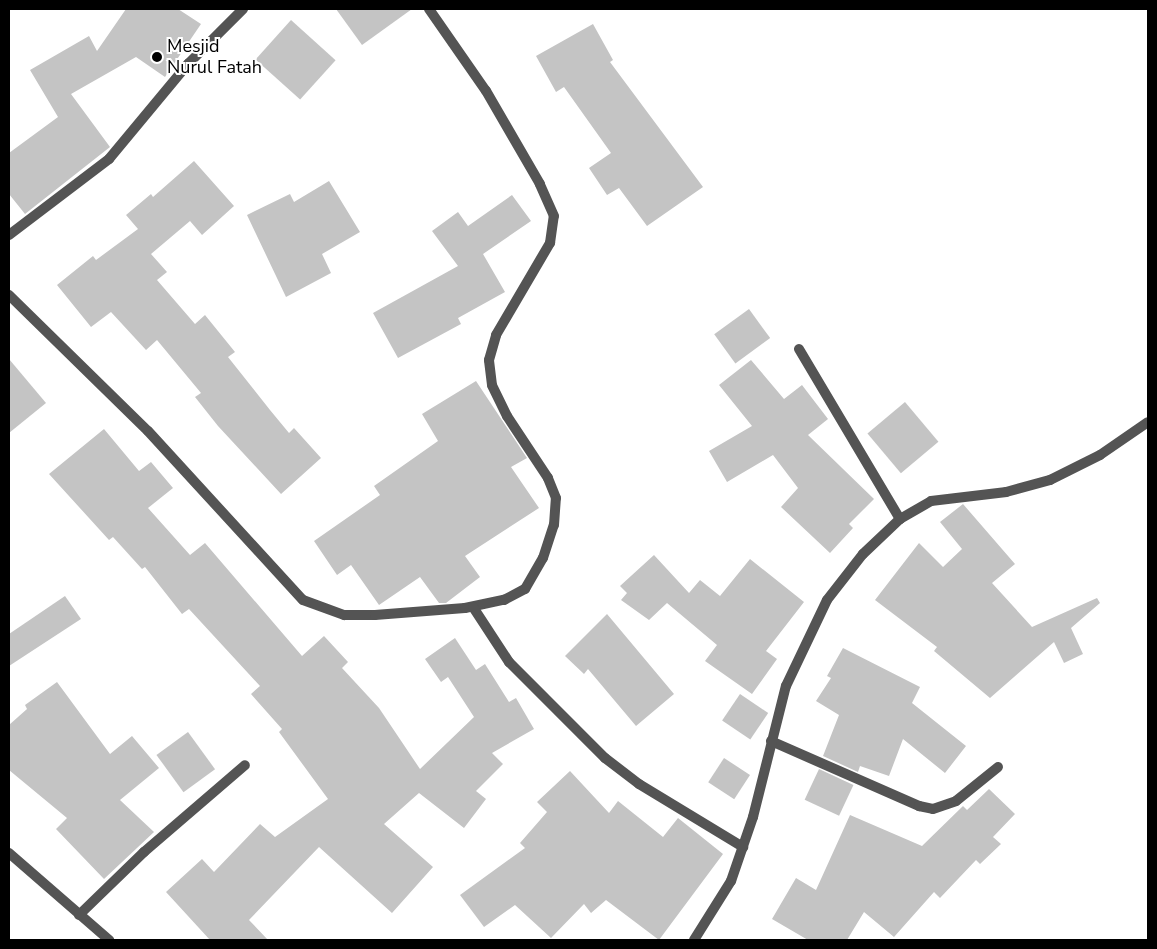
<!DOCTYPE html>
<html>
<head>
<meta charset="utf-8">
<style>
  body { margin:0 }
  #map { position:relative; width:1157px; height:949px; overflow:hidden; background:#fff; font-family:"Nunito Sans",sans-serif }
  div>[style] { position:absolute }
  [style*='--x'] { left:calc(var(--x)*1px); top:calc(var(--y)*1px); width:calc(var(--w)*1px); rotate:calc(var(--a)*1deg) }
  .building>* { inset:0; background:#c4c4c4; transform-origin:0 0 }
  .minor>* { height:10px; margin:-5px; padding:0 5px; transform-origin:5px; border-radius:5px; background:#545454 }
  .dots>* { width:14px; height:14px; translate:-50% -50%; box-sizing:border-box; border:2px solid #fff; border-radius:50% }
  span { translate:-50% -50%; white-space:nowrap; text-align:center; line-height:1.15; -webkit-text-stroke:4px #fff; paint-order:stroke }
  .poi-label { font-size:18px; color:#000 }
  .left { translate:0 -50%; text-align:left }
  .frame { position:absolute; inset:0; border:10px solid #000; pointer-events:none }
</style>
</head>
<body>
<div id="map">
  <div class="building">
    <div style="clip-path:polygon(126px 9px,178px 9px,201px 24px,165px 77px,136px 57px,71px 94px,110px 147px,25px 214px,9px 194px,9px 153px,58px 117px,30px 70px,89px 36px,97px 51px)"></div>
    <div style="clip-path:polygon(336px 9px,412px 9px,362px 45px)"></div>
    <div style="left:291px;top:20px;width:60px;height:53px;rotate:42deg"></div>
    <div style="clip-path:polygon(593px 24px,613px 60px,610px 62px,703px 187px,647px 226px,619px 188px,607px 195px,589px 168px,611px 153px,564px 87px,556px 92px,536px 56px)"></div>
    <div style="clip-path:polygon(194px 161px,234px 206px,202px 235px,190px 221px,151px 254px,167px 272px,157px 280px,195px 324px,205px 315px,235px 352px,228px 357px,270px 410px,289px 433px,294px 428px,321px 458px,281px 494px,218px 426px,195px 397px,201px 393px,157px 340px,146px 350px,111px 312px,91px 327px,57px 285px,93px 256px,96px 260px,138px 229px,126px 215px,151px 194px,153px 197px)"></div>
    <div style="clip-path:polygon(329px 181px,360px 232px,322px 254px,331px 273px,286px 297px,247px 215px,290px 194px,294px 202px)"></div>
    <div style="clip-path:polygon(512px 195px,531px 221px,483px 254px,505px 292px,458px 318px,461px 324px,398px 358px,373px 313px,458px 266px,432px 231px,458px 212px,468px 226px)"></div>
    <div style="left:749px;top:309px;width:36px;height:43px;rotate:54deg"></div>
    <div style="clip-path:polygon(9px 359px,46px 403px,9px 433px)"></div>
    <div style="clip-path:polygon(751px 360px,784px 399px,802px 385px,828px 419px,808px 435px,874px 499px,849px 524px,853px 528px,830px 553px,781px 507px,798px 488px,773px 455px,727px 482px,709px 451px,752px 426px,719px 385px)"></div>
    <div style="clip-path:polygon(476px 381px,527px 458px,511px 467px,539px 508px,465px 556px,480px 577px,446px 603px,439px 603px,420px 577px,379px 605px,351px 565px,337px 575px,314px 541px,380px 495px,374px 486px,438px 441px,422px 414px)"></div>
    <div style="left:905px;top:402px;width:52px;height:49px;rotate:50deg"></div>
    <div style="clip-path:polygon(104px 429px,139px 471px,151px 462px,173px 488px,148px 508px,190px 555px,205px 543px,302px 656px,324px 636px,348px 662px,342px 668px,379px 708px,420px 769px,474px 717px,448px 677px,441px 682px,425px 659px,455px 638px,476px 670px,485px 664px,509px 702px,516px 698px,534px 729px,492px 753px,503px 764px,476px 791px,486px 799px,464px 828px,419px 793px,384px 824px,433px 867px,392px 913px,319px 847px,249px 920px,268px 940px,210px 940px,166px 892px,202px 859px,214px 872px,260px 824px,275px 837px,328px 799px,279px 732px,282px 729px,251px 694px,260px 686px,189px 609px,182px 614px,145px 567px,142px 569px,113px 537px,109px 540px,49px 474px)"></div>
    <div style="clip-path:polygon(963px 504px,1015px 564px,992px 583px,1032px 627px,1097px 598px,1100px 603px,1071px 628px,1083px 654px,1064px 663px,1054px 642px,990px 698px,934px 651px,937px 647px,875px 600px,919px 543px,943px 567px,962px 549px,940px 522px)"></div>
    <div style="clip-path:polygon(654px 555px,689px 593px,700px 580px,720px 596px,750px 559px,804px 602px,766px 651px,777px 659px,752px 694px,705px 661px,717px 645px,667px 603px,649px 620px,621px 600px,627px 593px,620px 586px)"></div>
    <div style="clip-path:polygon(65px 596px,81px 619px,9px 666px,9px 634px)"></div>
    <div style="clip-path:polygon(607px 614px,674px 694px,636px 726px,588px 669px,584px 674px,565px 656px)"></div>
    <div style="clip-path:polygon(843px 648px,920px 687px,912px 703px,966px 746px,945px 773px,903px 739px,889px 776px,860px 766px,858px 772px,823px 756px,839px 715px,816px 701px,831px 678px,827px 676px)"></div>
    <div style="clip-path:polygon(57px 682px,110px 754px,132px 736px,159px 768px,120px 800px,154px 832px,104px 879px,56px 829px,67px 818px,9px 770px,9px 725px,27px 709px,25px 705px)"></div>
    <div style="left:740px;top:694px;width:34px;height:32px;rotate:34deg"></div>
    <div style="left:188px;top:732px;width:46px;height:39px;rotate:54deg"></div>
    <div style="left:724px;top:758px;width:31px;height:29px;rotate:33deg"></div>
    <div style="left:819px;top:769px;width:38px;height:34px;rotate:25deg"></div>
    <div style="clip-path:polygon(570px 771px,609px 813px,618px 801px,663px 837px,678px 818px,723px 854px,659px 940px,606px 900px,591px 913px,584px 904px,551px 938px,515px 905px,484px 927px,460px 895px,525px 848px,520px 843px,547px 812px,537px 802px)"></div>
    <div style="clip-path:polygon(989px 789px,1015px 814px,993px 837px,1001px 844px,980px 864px,976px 860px,940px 898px,934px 892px,894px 937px,864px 912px,847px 940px,808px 940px,772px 919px,796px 878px,816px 890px,850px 815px,922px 846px,963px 806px,967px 810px)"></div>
  </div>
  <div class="minor">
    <div style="--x:9;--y:235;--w:126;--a:-37.2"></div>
    <div style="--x:109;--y:159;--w:124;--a:-50.3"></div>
    <div style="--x:188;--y:64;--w:78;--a:-45"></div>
    <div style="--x:9;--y:295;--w:194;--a:44.4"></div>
    <div style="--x:148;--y:431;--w:229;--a:47.5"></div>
    <div style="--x:303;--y:600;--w:44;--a:20.1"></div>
    <div style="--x:344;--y:615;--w:31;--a:0"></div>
    <div style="--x:375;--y:615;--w:90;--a:-4.4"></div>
    <div style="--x:465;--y:608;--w:40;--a:-12"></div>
    <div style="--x:504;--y:600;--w:24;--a:-28"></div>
    <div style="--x:525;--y:589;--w:36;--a:-60"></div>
    <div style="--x:543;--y:558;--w:35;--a:-72"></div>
    <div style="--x:554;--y:525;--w:27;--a:-86"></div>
    <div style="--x:556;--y:498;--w:22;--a:-112"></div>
    <div style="--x:548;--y:478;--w:74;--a:-123.5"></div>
    <div style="--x:507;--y:416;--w:34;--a:-116"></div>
    <div style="--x:492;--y:385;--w:25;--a:-97"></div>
    <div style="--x:489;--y:360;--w:26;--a:-74"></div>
    <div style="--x:496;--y:335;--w:107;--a:-59.6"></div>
    <div style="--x:550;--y:243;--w:27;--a:-82"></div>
    <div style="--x:554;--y:216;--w:35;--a:-114"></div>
    <div style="--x:540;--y:184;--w:108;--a:-120.1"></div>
    <div style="--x:486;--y:91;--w:100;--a:-124.8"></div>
    <div style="--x:799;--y:349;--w:198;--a:59.3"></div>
    <div style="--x:473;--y:607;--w:66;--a:56.8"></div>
    <div style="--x:509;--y:662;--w:136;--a:45"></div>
    <div style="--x:605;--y:758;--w:43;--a:37.4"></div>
    <div style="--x:639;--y:784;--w:122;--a:31.2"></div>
    <div style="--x:771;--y:741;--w:162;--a:23.7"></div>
    <div style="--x:919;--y:806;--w:14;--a:12"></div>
    <div style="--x:933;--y:809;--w:24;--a:-19"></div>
    <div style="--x:956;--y:801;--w:54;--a:-39"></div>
    <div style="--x:9;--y:853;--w:133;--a:41"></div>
    <div style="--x:79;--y:915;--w:91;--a:-44.1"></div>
    <div style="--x:144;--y:852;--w:133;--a:-40.7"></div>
    <div style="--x:694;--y:940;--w:70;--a:-57.9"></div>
    <div style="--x:731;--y:881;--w:68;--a:-71"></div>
    <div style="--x:753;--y:817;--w:135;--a:-75.9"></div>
    <div style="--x:786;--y:686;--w:95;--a:-64.5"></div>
    <div style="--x:827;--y:600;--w:58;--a:-52"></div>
    <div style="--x:863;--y:554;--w:51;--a:-43.4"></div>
    <div style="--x:900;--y:519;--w:36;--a:-30"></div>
    <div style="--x:931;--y:501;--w:76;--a:-6.8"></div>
    <div style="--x:1006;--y:492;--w:46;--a:-15.3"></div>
    <div style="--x:1050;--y:480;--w:56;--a:-26.6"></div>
    <div style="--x:1100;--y:455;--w:58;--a:-34.5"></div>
  </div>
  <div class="dots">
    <div style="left:157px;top:57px;background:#000"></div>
  </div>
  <div class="poi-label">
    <span class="left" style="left:167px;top:57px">Mesjid<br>Nurul Fatah</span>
  </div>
  <div class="frame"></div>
</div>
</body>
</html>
